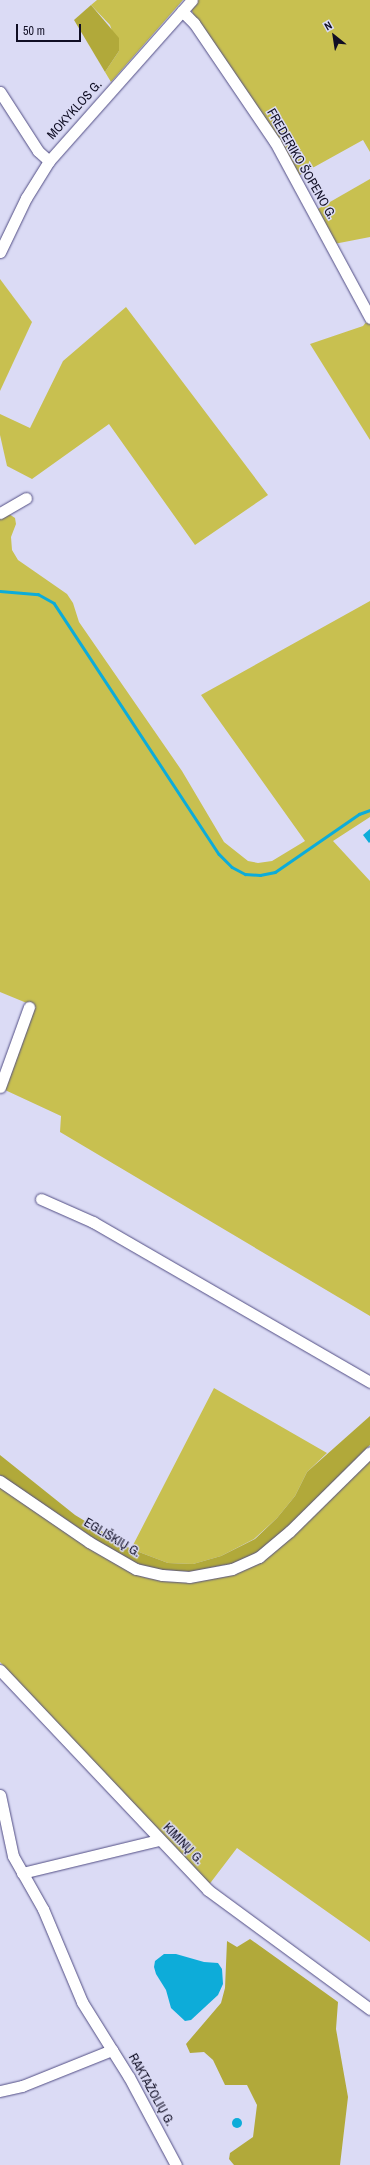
<!DOCTYPE html>
<html>
<head>
<meta charset="utf-8">
<style>
  body { margin:0 }
  #map { position:relative; width:370px; height:2165px; overflow:hidden; background:#dbdbf5; font-family:"Archivo Narrow",sans-serif }
  div>[style] { position:absolute }
  [style*='--x'] { left:calc(var(--x)*1px); top:calc(var(--y)*1px); width:calc(var(--w)*1px); rotate:calc(var(--a)*1deg) }
  .green>* { inset:0; background:#c8c050 }
  .forest>* { inset:0; background:#b1a93a }
  .water>* { inset:0; background:#0dacd9 }
  .round { border-radius:50% }
  .stream>* { height:2.5px; margin:-1.25px; padding:0 1.25px; transform-origin:1.25px; border-radius:1.25px; background:#0dacd9 }
  .roads { filter:drop-shadow(0 0 1px #514d84) drop-shadow(0 0 1px #514d84) }
  .minor>* { height:11px; margin:-5.5px; padding:0 5.5px; transform-origin:5.5px; border-radius:5.5px; background:#fff }
  span { translate:-50% -50%; white-space:nowrap; text-align:center; line-height:1.15; -webkit-text-stroke:3px #dbdbf5; paint-order:stroke }
  .street-label { font-size:13px; color:#100e24 }
  .north { position:absolute; left:314px; top:16px; width:40px; height:40px; -webkit-text-stroke:3px #dbdbf5; paint-order:stroke; rotate:330deg; font-size:11px; font-weight:700; line-height:16px; text-align:center; color:#100e24 }
  .north::after { content:''; display:block; margin:auto; width:14px; height:18px; background:#100e24; clip-path:polygon(50% 0,100% 100%,50% 72%,0 100%) }
  .scale { position:absolute; left:16px; top:24px; width:65px; height:18px; box-sizing:border-box; border:2px solid #100e24; border-top:0; padding-left:5px; font-size:12px; line-height:14px; white-space:nowrap; color:#100e24; -webkit-text-stroke:3px #dbdbf5; paint-order:stroke }
</style>
</head>
<body>
<div id="map">
  <div class="green">
    <div style="clip-path:polygon(97px 0,183px 0,111px 82px,105px 72px,119px 51px,110px 25px,91px 5px)"></div>
    <div style="clip-path:polygon(198px 0,370px 0,370px 152px,363px 140px,298px 176px,195px 19px,191px 8px)"></div>
    <div style="clip-path:polygon(370px 179px,370px 237px,334px 244px,316px 210px)"></div>
    <div style="clip-path:polygon(0 279px,32px 322px,0 391px)"></div>
    <div style="clip-path:polygon(126px 307px,268px 495px,195px 545px,109px 424px,32px 479px,7px 466px,0 435px,0 414px,30px 428px,63px 361px)"></div>
    <div style="clip-path:polygon(367px 321px,370px 322px,370px 440px,310px 344px,363px 326px)"></div>
    <div style="clip-path:polygon(9px 514px,15px 518px,16px 524px,11px 537px,12px 550px,18px 560px,67px 594px,73px 603px,79px 622px,182px 771px,224px 842px,248px 861px,258px 863px,272px 861px,305px 841px,201px 695px,370px 601px,370px 817px,333px 841px,370px 881px,370px 1316px,60px 1132px,61px 1116px,5px 1090px,34px 1006px,0 992px,0 518px)"></div>
    <div style="clip-path:polygon(214px 1388px,327px 1453px,307px 1472px,295px 1496px,277px 1518px,254px 1539px,221px 1556px,193px 1564px,168px 1563px,131px 1549px)"></div>
    <div style="clip-path:polygon(370px 1455px,370px 1942px,237px 1848px,208px 1886px,0 1662px,0 1487px,132px 1572px,147px 1578px,184px 1582px,207px 1579px)"></div>
  </div>
  <div class="forest">
    <div style="clip-path:polygon(91px 5px,119px 38px,119px 51px,105px 72px,74px 20px)"></div>
    <div style="clip-path:polygon(370px 1416px,370px 1445px,282px 1534px,264px 1548px,239px 1562px,191px 1572px,146px 1569px,114px 1552px,0 1475px,0 1455px,75px 1515px,131px 1549px,168px 1563px,193px 1564px,221px 1556px,255px 1539px,277px 1518px,295px 1496px,307px 1472px)"></div>
    <div style="clip-path:polygon(250px 1939px,338px 2002px,336px 2029px,348px 2097px,340px 2165px,234px 2165px,229px 2159px,230px 2153px,253px 2137px,257px 2105px,247px 2085px,225px 2085px,213px 2060px,204px 2052px,190px 2053px,186px 2044px,221px 2003px,225px 1988px,227px 1941px,237px 1947px)"></div>
  </div>
  <div class="water">
    <div style="clip-path:polygon(370px 829px,370px 842px,369px 843px,363px 835px)"></div>
    <div style="clip-path:polygon(164px 1954px,176px 1954px,204px 1962px,218px 1963px,222px 1969px,223px 1984px,218px 1995px,191px 2020px,185px 2021px,171px 2008px,166px 1990px,156px 1974px,154px 1967px,155px 1961px)"></div>
    <div class="round" style="left:232px;top:2118px;width:10px;height:10px"></div>
  </div>
  <div class="stream">
    <div style="--x:0;--y:591;--w:38;--a:5"></div>
    <div style="--x:38;--y:594;--w:18;--a:29"></div>
    <div style="--x:54;--y:603;--w:300;--a:56.7"></div>
    <div style="--x:219;--y:854;--w:18;--a:45"></div>
    <div style="--x:232;--y:867;--w:15;--a:28"></div>
    <div style="--x:245;--y:874;--w:15;--a:4"></div>
    <div style="--x:260;--y:875;--w:15;--a:-11"></div>
    <div style="--x:275;--y:872;--w:102;--a:-34.6"></div>
    <div style="--x:359;--y:814;--w:12;--a:-20"></div>
  </div>
  <div class="roads">
    <div class="minor">
      <div style="--x:182;--y:11;--w:17;--a:45"></div>
      <div style="--x:194;--y:23;--w:144;--a:55.8"></div>
      <div style="--x:275;--y:142;--w:200;--a:61.6"></div>
      <div style="--x:0;--y:92;--w:70;--a:57.2"></div>
      <div style="--x:38;--y:151;--w:15;--a:42"></div>
      <div style="--x:0;--y:252;--w:60;--a:-64.3"></div>
      <div style="--x:26;--y:198;--w:44;--a:-58.1"></div>
      <div style="--x:49;--y:161;--w:215;--a:-48.4"></div>
      <div style="--x:0;--y:513;--w:30;--a:-30"></div>
      <div style="--x:0;--y:1087;--w:85;--a:-70.1"></div>
      <div style="--x:41;--y:1199;--w:57;--a:23.9"></div>
      <div style="--x:93;--y:1222;--w:320;--a:30"></div>
      <div style="--x:0;--y:1481;--w:108;--a:34.4"></div>
      <div style="--x:89;--y:1542;--w:54;--a:29.9"></div>
      <div style="--x:136;--y:1569;--w:27;--a:13"></div>
      <div style="--x:162;--y:1575;--w:27;--a:4"></div>
      <div style="--x:189;--y:1577;--w:44;--a:-10.5"></div>
      <div style="--x:232;--y:1569;--w:30;--a:-24"></div>
      <div style="--x:259;--y:1557;--w:40;--a:-40"></div>
      <div style="--x:290;--y:1531;--w:112;--a:-44.6"></div>
      <div style="--x:0;--y:1670;--w:303;--a:46.6"></div>
      <div style="--x:208;--y:1890;--w:201;--a:36.3"></div>
      <div style="--x:0;--y:1795;--w:62;--a:78"></div>
      <div style="--x:13;--y:1856;--w:61;--a:60.5"></div>
      <div style="--x:43;--y:1909;--w:101;--a:67.2"></div>
      <div style="--x:82;--y:2002;--w:57;--a:58"></div>
      <div style="--x:22;--y:1873;--w:140;--a:-13.6"></div>
      <div style="--x:0;--y:2091;--w:23;--a:-13"></div>
      <div style="--x:22;--y:2086;--w:97;--a:-21.8"></div>
      <div style="--x:112;--y:2050;--w:32;--a:58"></div>
      <div style="--x:129;--y:2077;--w:100;--a:61.9"></div>
    </div>
  </div>
  <div class="street-label">
    <span style="left:75px;top:110px;rotate:-48deg">MOKYKLOS G.</span>
    <span style="left:301px;top:164px;rotate:60deg">FREDERIKO ŠOPENO G.</span>
    <span style="left:112px;top:1538px;rotate:31deg">EGLIŠKIŲ G.</span>
    <span style="left:183px;top:1844px;rotate:46deg">KIMINŲ G.</span>
    <span style="left:151px;top:2090px;rotate:61deg">RAKTAŽOLIŲ G.</span>
  </div>
  <div class="north">N</div>
  <div class="scale">50 m</div>
</div>
</body>
</html>
